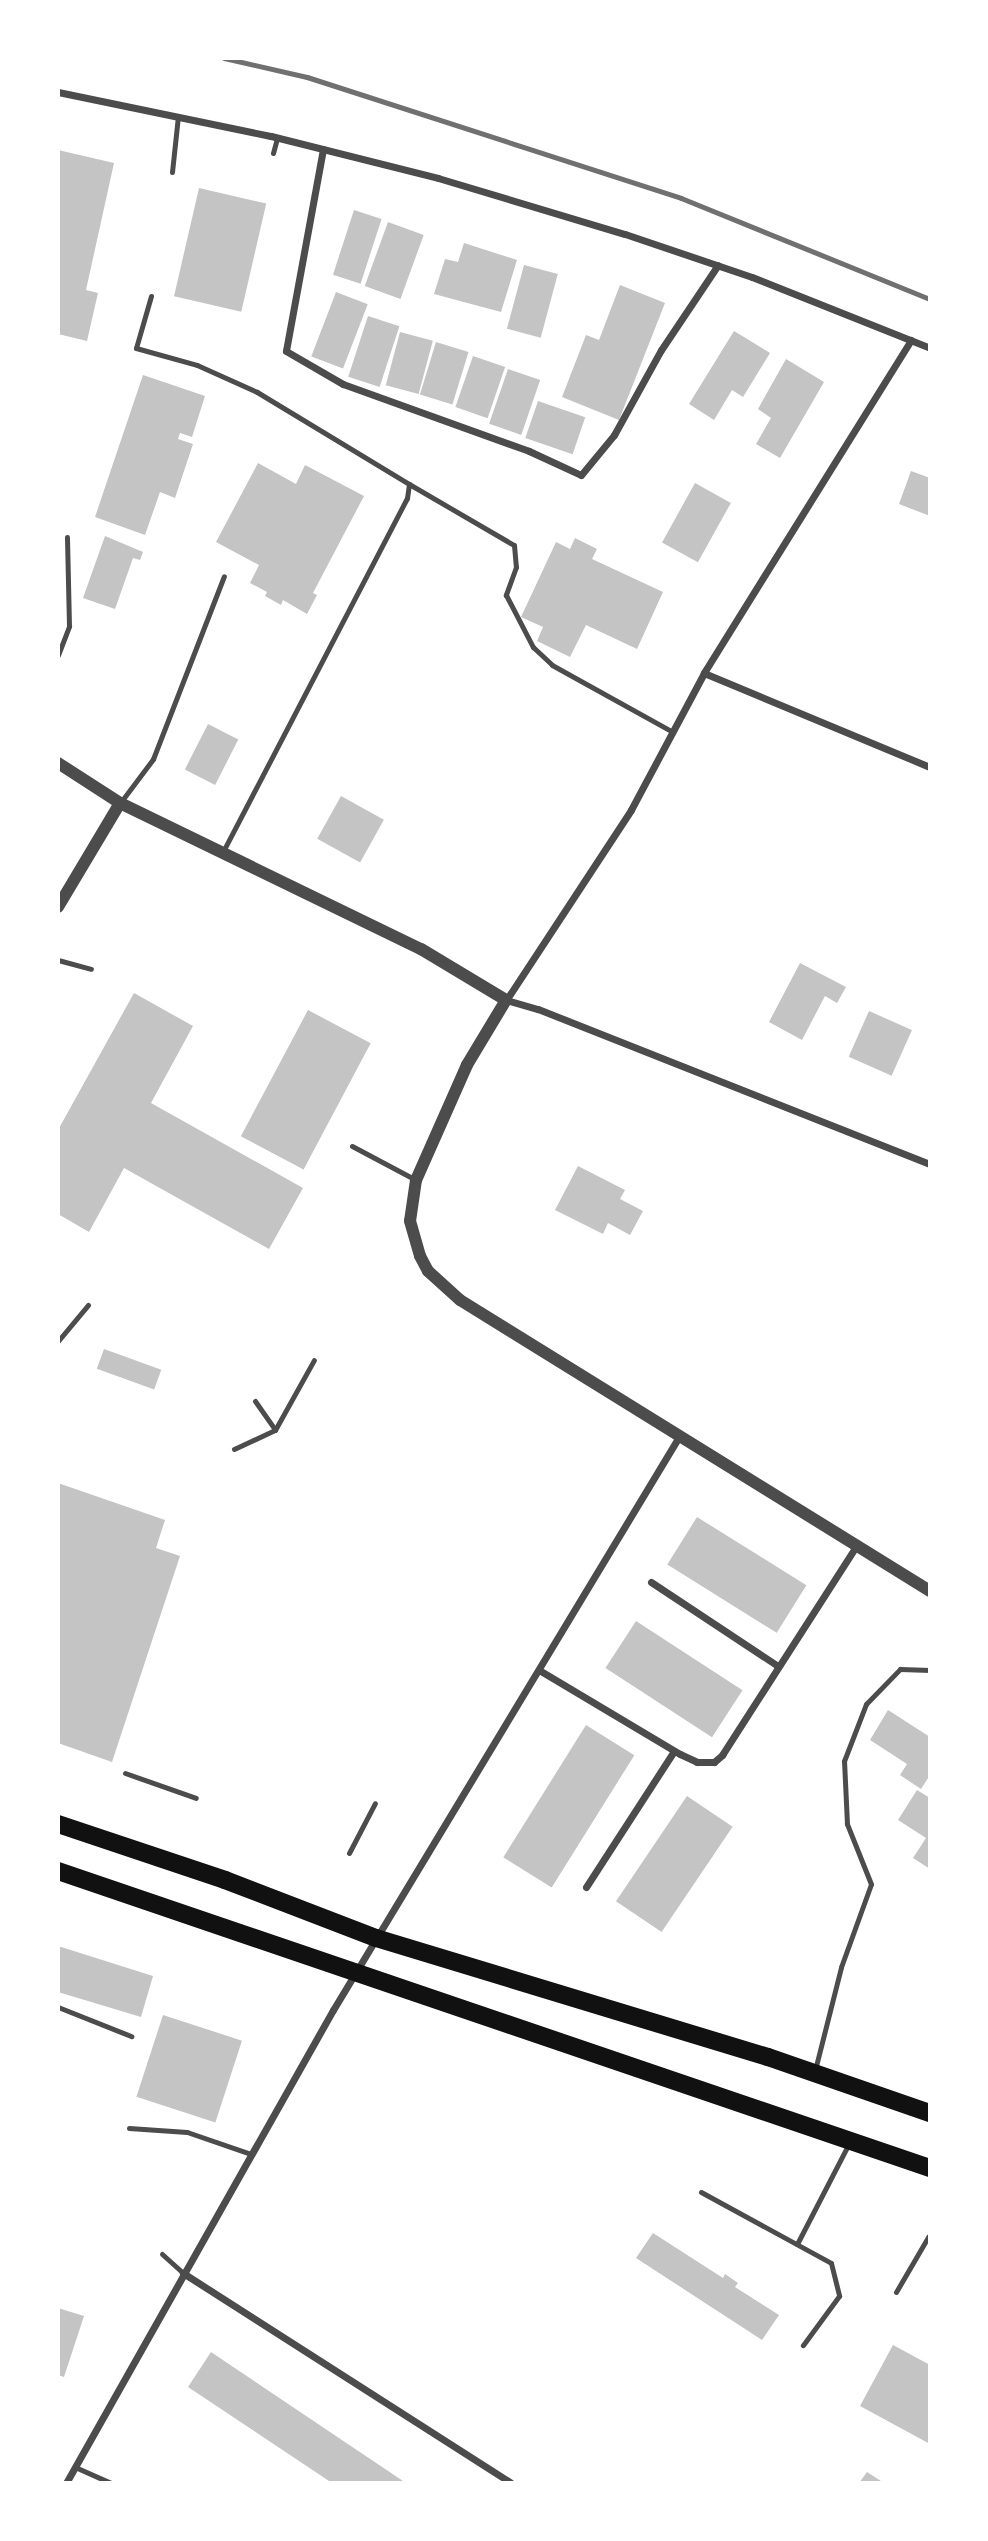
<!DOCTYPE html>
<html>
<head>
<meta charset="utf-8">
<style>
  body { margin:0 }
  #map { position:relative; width:988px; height:2541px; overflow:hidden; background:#fff; font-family:"Open Sans",sans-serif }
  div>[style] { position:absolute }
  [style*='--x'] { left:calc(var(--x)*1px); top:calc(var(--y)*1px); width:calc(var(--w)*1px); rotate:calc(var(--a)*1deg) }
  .building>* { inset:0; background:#c4c4c4; transform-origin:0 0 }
  .service>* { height:5px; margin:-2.5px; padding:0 2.5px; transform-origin:2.5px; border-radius:2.5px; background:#4c4c4c }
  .minor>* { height:7px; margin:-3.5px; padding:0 3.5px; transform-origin:3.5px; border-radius:3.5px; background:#4c4c4c }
  .tertiary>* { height:12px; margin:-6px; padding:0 6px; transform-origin:6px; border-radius:6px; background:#4c4c4c }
  .primary>* { height:18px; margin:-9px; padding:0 9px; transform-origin:9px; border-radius:9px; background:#111 }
  .rail>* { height:5px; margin:-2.5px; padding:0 2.5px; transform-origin:2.5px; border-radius:2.5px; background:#707070 }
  span { translate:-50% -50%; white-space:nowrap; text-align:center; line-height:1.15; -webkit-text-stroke:6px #fff; paint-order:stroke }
  .frame { position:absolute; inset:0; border:60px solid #fff; pointer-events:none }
</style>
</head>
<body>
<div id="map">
  <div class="building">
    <div style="clip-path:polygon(58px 150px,114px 163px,86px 290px,98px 293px,87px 341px,58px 334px)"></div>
    <div style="left:199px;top:188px;width:69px;height:111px;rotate:13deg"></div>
    <div style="left:354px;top:210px;width:29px;height:68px;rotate:18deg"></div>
    <div style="left:388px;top:222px;width:38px;height:68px;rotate:20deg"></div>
    <div style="clip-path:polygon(464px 243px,517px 260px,501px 312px,434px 294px,445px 259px,458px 262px)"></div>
    <div style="left:524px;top:265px;width:35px;height:66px;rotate:15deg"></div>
    <div style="clip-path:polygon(620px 285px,665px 303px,619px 420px,562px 397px,586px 335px,599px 340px)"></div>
    <div style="left:336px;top:292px;width:34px;height:69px;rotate:21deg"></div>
    <div style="left:368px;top:316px;width:33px;height:64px;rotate:18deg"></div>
    <div style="clip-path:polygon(734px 331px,770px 353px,743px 397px,732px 390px,714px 420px,689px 404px)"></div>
    <div style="left:400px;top:332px;width:34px;height:55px;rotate:15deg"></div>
    <div style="left:436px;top:342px;width:34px;height:55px;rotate:17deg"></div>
    <div style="left:473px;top:356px;width:34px;height:54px;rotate:19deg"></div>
    <div style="clip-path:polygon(786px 359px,824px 382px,780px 458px,756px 444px,771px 418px,758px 409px)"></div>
    <div style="left:508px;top:369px;width:34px;height:58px;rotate:19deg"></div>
    <div style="clip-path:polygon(143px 375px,205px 396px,192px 437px,180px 433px,178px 439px,193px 444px,175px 498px,160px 492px,145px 535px,95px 517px)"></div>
    <div style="left:538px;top:401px;width:50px;height:39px;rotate:19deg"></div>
    <div style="clip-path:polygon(258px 463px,296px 484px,305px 465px,364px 496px,313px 593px,317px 595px,307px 614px,283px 600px,281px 605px,265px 596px,267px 592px,250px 583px,259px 565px,216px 542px)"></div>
    <div style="clip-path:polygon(911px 471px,930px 478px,930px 516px,899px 504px)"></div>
    <div style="left:695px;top:483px;width:41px;height:68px;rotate:29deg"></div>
    <div style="clip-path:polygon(105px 536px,143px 552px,140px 560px,133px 558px,115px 609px,83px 598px)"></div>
    <div style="clip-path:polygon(575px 538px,597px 549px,592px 559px,663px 592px,637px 649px,586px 625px,570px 657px,537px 641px,543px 627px,521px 617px,556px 542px,570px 549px)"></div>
    <div style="left:208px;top:724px;width:34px;height:51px;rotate:27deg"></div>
    <div style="left:341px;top:796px;width:49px;height:49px;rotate:29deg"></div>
    <div style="clip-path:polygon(800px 963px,846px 987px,837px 1003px,825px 996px,802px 1040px,769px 1022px)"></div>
    <div style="clip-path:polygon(134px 993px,193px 1026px,151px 1103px,303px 1188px,269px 1249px,124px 1168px,89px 1232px,58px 1214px,58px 1130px)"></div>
    <div style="left:308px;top:1010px;width:71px;height:143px;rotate:28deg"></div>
    <div style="left:869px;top:1011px;width:47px;height:50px;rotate:24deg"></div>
    <div style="clip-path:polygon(578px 1166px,625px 1190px,620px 1199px,643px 1211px,630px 1235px,608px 1223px,603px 1234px,555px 1210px)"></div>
    <div style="left:104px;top:1349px;width:61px;height:21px;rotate:20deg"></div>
    <div style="clip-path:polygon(58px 1483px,165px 1520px,156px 1548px,180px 1556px,112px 1762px,58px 1743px)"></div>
    <div style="left:697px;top:1517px;width:129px;height:56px;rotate:32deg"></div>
    <div style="left:636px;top:1621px;width:127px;height:56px;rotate:33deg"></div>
    <div style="clip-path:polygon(888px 1710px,930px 1737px,930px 1775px,921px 1789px,900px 1775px,907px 1764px,870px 1740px)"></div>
    <div style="left:586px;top:1725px;width:57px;height:156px;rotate:32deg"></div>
    <div style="clip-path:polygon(917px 1790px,930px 1798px,930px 1869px,913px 1858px,926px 1838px,898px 1820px)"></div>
    <div style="left:687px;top:1796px;width:55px;height:127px;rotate:34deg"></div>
    <div style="clip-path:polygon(58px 1946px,153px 1976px,141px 2017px,58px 1992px)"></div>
    <div style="left:163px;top:2015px;width:83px;height:86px;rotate:18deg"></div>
    <div style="clip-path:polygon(653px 2233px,723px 2278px,725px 2274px,738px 2283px,735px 2287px,779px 2315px,762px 2340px,636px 2258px)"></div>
    <div style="clip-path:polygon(58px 2308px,84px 2316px,64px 2377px,58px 2375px)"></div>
    <div style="clip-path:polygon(893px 2345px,930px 2365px,930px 2444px,860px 2406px)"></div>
    <div style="clip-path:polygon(211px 2352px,406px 2483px,332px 2483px,188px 2387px)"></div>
    <div style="clip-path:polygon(867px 2472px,884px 2483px,859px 2483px)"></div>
  </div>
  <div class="service">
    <div style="--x:273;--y:153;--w:16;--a:-75"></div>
    <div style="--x:172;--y:172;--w:56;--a:-83.9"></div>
    <div style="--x:151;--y:296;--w:54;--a:106.1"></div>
    <div style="--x:136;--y:348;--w:63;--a:15.6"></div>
    <div style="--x:197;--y:365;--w:66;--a:24.2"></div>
    <div style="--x:257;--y:392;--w:178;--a:31.2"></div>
    <div style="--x:409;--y:484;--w:14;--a:98"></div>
    <div style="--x:407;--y:498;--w:399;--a:117.5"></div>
    <div style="--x:409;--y:484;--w:121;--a:30.2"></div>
    <div style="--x:514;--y:545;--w:22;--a:85"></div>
    <div style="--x:516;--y:567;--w:30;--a:110"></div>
    <div style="--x:506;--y:595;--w:59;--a:62.6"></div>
    <div style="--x:533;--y:647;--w:26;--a:43"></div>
    <div style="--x:552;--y:665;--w:138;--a:29"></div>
    <div style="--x:58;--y:655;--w:31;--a:-69"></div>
    <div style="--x:69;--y:626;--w:89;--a:-91.3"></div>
    <div style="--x:120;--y:803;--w:55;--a:-53.1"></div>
    <div style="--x:153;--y:759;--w:196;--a:-68.8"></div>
    <div style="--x:58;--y:960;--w:34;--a:15"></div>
    <div style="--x:352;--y:1146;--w:72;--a:28"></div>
    <div style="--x:58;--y:1341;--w:47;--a:-50.2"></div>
    <div style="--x:255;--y:1401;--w:35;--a:55"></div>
    <div style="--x:234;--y:1449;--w:45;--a:-24.9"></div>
    <div style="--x:275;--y:1430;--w:80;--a:-60.9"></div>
    <div style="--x:125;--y:1773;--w:75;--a:19.4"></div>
    <div style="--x:349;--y:1853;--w:56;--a:-62.5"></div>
    <div style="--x:58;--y:2007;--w:79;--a:21.7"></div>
    <div style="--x:815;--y:2070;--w:106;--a:-75.8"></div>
    <div style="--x:841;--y:1967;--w:88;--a:-70.1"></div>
    <div style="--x:871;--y:1884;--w:65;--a:-111.8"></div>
    <div style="--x:847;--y:1824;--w:63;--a:-92.7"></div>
    <div style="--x:844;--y:1761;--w:61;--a:-68.9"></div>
    <div style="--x:866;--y:1704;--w:49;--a:-45.8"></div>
    <div style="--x:900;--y:1669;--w:30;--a:2"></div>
    <div style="--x:129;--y:2128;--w:58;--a:3.9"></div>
    <div style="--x:187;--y:2132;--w:68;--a:19"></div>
    <div style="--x:701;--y:2192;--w:148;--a:28.6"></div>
    <div style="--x:831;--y:2263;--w:34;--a:76"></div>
    <div style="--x:839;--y:2296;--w:61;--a:126.3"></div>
    <div style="--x:797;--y:2244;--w:111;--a:-62.7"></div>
    <div style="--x:162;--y:2254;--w:28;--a:42"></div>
    <div style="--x:896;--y:2292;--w:64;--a:-59.8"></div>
    <div style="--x:75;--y:2467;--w:39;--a:24"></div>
  </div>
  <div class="minor">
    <div style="--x:58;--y:92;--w:217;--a:11.7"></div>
    <div style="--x:271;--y:136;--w:172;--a:14.1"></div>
    <div style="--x:438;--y:178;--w:195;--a:16.7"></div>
    <div style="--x:625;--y:234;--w:134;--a:18.7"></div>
    <div style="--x:752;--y:277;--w:192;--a:21.7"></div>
    <div style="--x:323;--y:149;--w:205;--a:100.4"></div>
    <div style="--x:286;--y:351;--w:66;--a:30.1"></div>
    <div style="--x:343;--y:384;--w:198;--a:19.8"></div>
    <div style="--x:529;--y:451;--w:57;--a:24.8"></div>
    <div style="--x:581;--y:475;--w:52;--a:-50.5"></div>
    <div style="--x:614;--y:435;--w:97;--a:-61.1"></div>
    <div style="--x:661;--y:350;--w:102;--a:-56.2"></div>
    <div style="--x:911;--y:340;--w:392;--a:121.9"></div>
    <div style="--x:704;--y:673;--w:155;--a:118.1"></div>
    <div style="--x:631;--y:810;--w:227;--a:123.3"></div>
    <div style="--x:506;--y:1000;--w:33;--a:16"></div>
    <div style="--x:538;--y:1009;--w:422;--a:21.6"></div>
    <div style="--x:704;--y:673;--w:245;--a:22.6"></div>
    <div style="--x:651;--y:1582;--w:152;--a:33.5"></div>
    <div style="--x:539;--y:1670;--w:164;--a:30.8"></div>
    <div style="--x:680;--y:1754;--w:19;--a:25"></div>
    <div style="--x:697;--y:1762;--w:17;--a:0"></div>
    <div style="--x:714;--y:1762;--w:11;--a:-41"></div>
    <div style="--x:722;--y:1755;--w:248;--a:-57.3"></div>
    <div style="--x:586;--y:1887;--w:162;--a:-57.1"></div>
    <div style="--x:183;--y:2273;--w:389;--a:32.6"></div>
    <div style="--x:66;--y:2483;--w:543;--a:-60.56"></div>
    <div style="--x:333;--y:2010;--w:672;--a:-58.89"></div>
  </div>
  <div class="tertiary">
    <div style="--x:58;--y:763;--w:74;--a:32.8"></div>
    <div style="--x:120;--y:803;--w:335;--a:25.9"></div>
    <div style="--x:421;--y:949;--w:99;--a:31"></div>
    <div style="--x:506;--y:1000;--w:76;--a:121"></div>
    <div style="--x:467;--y:1065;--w:126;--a:113.9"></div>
    <div style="--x:416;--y:1180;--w:41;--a:98.3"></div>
    <div style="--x:410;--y:1221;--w:36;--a:74"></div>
    <div style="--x:420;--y:1256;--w:17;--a:62"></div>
    <div style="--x:428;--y:1271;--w:43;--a:42.2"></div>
    <div style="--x:460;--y:1300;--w:553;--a:31.76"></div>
    <div style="--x:58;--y:907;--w:121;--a:-59.2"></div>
  </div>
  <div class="primary">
    <div style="--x:58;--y:1824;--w:176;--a:18.5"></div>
    <div style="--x:225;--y:1880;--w:162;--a:21"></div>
    <div style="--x:376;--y:1938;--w:410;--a:16.9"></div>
    <div style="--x:768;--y:2057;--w:171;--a:19.1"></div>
    <div style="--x:58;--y:1871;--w:921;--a:18.81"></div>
  </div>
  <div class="rail">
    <div style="--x:224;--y:58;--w:85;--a:12.9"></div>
    <div style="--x:307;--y:77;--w:393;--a:17.9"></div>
    <div style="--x:681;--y:198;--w:269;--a:22.1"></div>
  </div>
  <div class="frame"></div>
</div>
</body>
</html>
